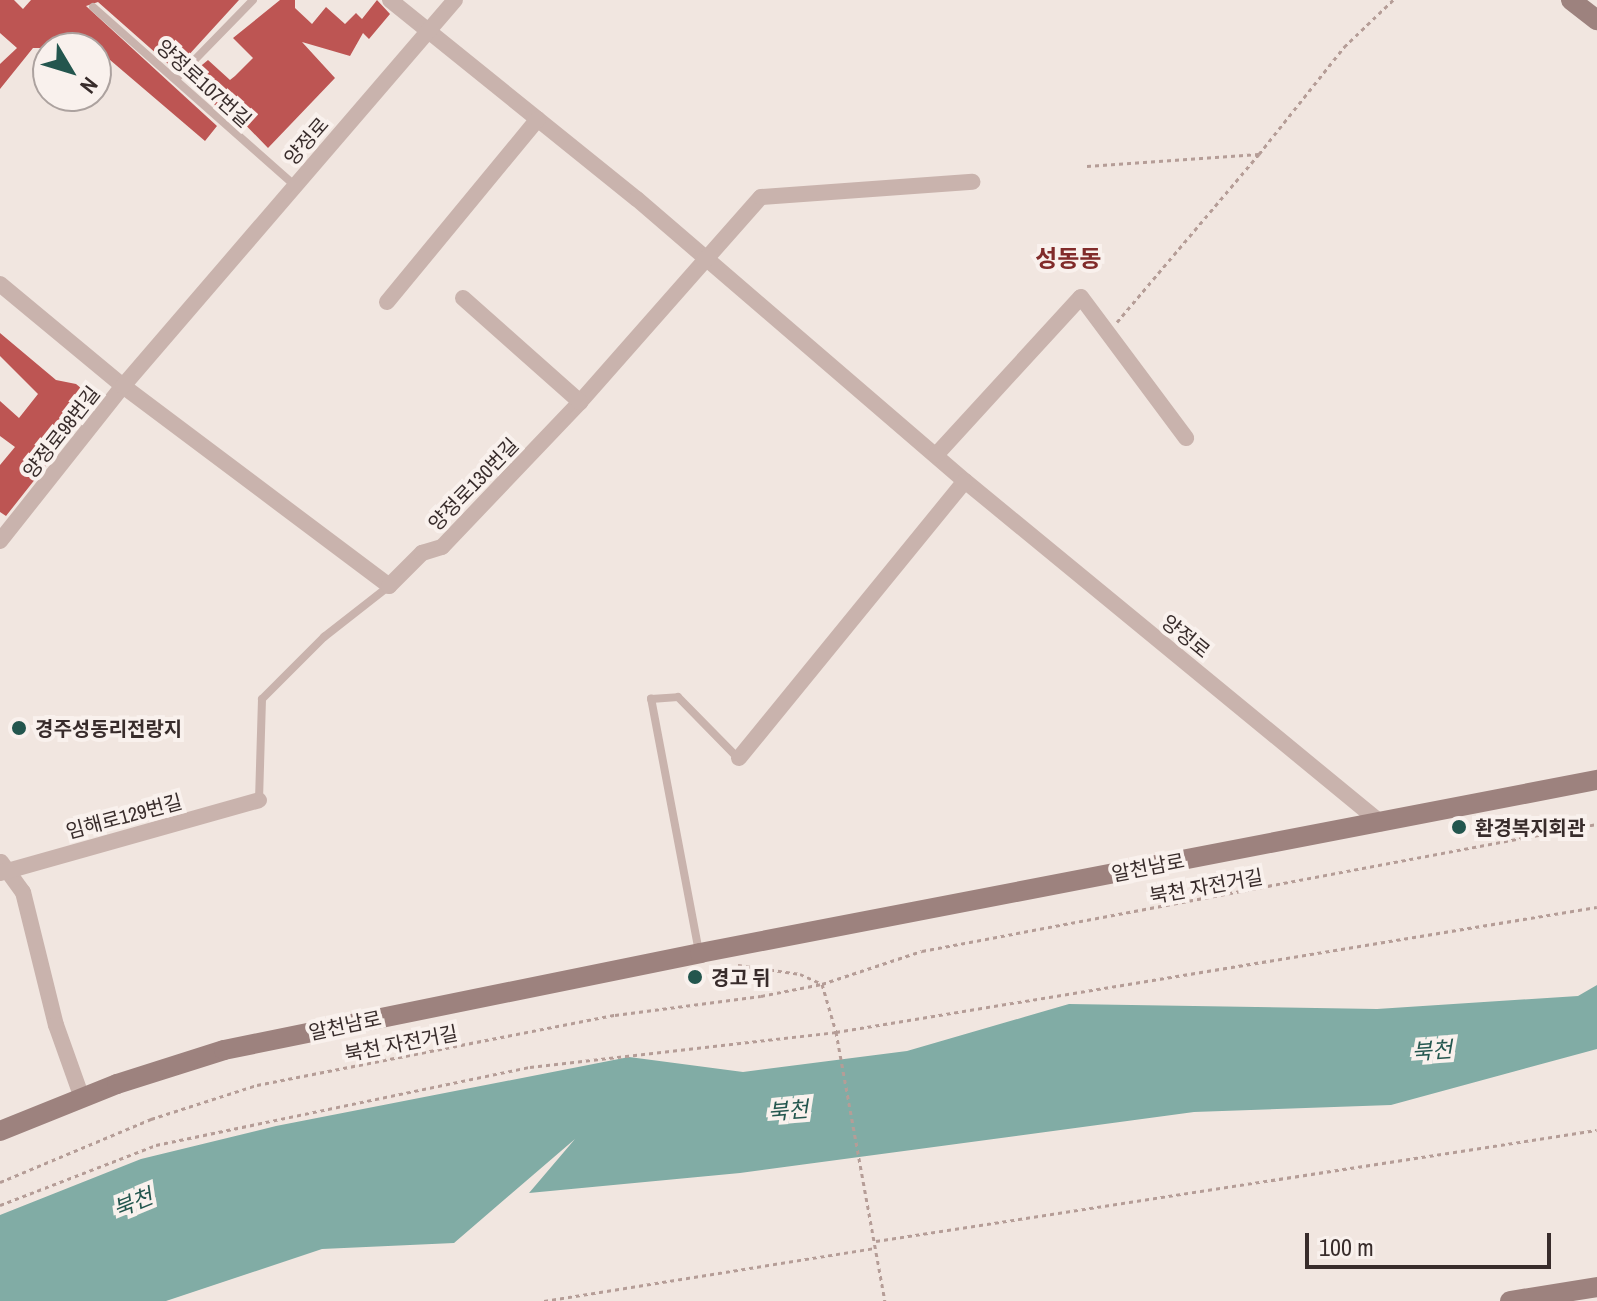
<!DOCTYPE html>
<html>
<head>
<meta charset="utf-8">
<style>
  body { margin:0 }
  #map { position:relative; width:1597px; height:1301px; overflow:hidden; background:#f1e6e0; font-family:"Archivo Narrow","Noto Sans KR",sans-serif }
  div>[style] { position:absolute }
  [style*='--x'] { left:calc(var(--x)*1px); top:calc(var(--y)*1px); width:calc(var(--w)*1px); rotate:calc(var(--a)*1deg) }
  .water>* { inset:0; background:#81aca5 }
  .building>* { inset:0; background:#bd5553 }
  .path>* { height:3px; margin-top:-1.5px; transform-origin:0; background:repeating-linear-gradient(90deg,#b59d97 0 4px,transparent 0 8px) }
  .lane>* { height:8px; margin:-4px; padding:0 4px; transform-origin:4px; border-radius:4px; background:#c9b3ad }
  .street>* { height:16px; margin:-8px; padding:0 8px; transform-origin:8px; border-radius:8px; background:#c9b3ad }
  .secondary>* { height:20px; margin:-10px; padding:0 10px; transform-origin:10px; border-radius:10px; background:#9d827e }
  .dots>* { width:22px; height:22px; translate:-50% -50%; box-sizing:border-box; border:4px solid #f9f1ed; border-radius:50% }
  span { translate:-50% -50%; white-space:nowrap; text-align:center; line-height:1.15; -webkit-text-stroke:8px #f9f1ed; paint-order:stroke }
  .street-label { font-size:20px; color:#382c2b }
  .poi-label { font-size:20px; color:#382c2b; font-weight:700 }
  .left { translate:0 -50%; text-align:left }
  .water-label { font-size:22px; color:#23564e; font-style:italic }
  .quarter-label { font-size:24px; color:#812b2a; font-weight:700 }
  .north { position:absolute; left:32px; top:32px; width:80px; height:80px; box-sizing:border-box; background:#f9f1ed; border:2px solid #aca29f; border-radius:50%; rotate:128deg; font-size:22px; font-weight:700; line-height:32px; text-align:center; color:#382c2b }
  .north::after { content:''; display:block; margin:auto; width:28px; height:36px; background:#23564e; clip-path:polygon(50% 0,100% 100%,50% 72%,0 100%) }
  .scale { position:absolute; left:1305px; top:1233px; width:246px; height:36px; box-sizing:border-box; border:4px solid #382c2b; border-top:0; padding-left:10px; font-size:24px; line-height:28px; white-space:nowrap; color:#382c2b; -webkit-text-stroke:6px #f9f1ed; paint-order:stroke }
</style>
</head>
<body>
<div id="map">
  <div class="water">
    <div style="clip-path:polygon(1597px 985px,1597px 1049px,1391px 1105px,1194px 1112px,740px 1173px,529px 1193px,575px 1139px,454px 1243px,322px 1249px,166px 1301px,0 1301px,0 1215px,141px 1159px,276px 1126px,629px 1057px,743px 1072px,907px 1051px,1069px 1004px,1377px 1009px,1578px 996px)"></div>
  </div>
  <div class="building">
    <div style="clip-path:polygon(0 0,14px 0,23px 9px,31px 0,239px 0,175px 70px,98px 2px,86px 6px,217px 126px,205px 141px,96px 48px,33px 48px,0 89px,0 64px,17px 48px,0 33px)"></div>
    <div style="clip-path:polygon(280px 0,295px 0,295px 8px,312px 24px,326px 7px,345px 24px,356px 13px,362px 19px,377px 0,390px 14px,369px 39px,363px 33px,350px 56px,302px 42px,335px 78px,268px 148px,231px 110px,226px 115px,185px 79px,208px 60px,230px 80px,235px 76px,253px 58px,233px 38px)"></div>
    <div style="clip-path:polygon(0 333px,56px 380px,76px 384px,97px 401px,6px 516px,0 512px,0 465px,15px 447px,0 436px,0 401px,19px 418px,38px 394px,0 356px)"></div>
  </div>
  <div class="path">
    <div style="--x:1087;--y:166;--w:172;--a:-4"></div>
    <div style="--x:1259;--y:154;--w:137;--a:-51.5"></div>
    <div style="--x:1344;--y:47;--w:68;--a:-43.8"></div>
    <div style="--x:1117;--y:322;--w:220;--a:-49.8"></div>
    <div style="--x:738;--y:965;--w:63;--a:8.3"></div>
    <div style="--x:800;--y:974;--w:24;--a:24"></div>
    <div style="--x:822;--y:984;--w:50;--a:73.7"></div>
    <div style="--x:836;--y:1032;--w:273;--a:79.7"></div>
    <div style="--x:0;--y:1182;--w:164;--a:-22.6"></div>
    <div style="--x:151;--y:1119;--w:111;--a:-17.8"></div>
    <div style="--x:257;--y:1085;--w:365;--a:-11.1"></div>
    <div style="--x:615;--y:1015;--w:147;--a:-7.4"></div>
    <div style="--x:761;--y:996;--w:62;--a:-11.1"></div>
    <div style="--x:822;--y:984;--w:105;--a:-18.3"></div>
    <div style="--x:922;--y:951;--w:687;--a:-10.66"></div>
    <div style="--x:0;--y:1205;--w:167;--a:-21"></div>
    <div style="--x:156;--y:1145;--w:382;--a:-11.8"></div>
    <div style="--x:530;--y:1067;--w:308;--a:-6.5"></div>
    <div style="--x:836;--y:1032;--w:771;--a:-9.33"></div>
    <div style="--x:876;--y:1241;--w:729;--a:-8.75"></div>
    <div style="--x:544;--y:1301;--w:336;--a:-9.1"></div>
  </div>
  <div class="lane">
    <div style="--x:93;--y:7;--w:268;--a:41.5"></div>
    <div style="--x:176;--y:79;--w:110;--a:-45.7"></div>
    <div style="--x:259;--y:800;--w:101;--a:-88.3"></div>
    <div style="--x:262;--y:699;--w:88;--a:-45"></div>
    <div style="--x:324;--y:637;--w:83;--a:-38.1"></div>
    <div style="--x:699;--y:952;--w:258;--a:-100.7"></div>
    <div style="--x:651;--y:699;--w:27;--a:-4"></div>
    <div style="--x:678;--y:697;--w:86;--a:45.5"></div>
  </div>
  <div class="street">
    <div style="--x:390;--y:0;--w:317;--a:38.9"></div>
    <div style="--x:637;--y:199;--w:433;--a:40.7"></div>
    <div style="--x:965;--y:481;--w:539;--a:39.42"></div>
    <div style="--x:0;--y:284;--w:160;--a:39.7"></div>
    <div style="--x:123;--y:386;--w:333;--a:36.9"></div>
    <div style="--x:389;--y:586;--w:47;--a:-45"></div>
    <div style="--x:422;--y:553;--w:21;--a:-17"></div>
    <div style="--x:442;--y:547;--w:200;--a:-46.4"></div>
    <div style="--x:580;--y:402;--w:273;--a:-48.6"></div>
    <div style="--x:761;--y:197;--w:212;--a:-4.1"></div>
    <div style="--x:463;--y:298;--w:157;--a:41.6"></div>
    <div style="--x:387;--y:302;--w:237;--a:-50.5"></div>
    <div style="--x:936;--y:455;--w:214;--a:-47.5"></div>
    <div style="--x:1081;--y:297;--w:176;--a:53.3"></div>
    <div style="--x:0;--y:541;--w:198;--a:-51.6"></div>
    <div style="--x:123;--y:386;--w:509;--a:-49.3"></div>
    <div style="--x:739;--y:758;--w:357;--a:-50.8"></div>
    <div style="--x:1;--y:862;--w:37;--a:54"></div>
    <div style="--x:23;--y:892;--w:137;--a:76.1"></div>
    <div style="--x:56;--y:1025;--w:77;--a:70.4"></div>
    <div style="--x:0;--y:873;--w:269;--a:-15.7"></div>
  </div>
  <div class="secondary">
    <div style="--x:1571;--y:0;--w:33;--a:38"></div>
    <div style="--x:0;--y:1131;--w:126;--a:-21.9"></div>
    <div style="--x:117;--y:1084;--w:112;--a:-17.6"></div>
    <div style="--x:224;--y:1050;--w:486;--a:-11.5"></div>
    <div style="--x:700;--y:953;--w:914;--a:-10.92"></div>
    <div style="--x:1510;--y:1301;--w:88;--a:-9.1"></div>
  </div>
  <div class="dots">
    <div style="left:19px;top:728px;background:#23564e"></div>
    <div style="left:1459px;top:827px;background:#23564e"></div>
    <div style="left:695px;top:977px;background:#23564e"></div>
  </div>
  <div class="street-label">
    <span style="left:204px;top:83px;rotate:42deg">양정로107번길</span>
    <span style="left:306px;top:141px;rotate:-49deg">양정로</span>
    <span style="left:61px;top:432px;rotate:-52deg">양정로98번길</span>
    <span style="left:473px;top:484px;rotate:-46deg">양정로130번길</span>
    <span style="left:1186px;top:636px;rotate:39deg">양정로</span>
    <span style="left:124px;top:816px;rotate:-15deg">임해로129번길</span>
    <span style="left:1148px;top:867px;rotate:-11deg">알천남로</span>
    <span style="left:1206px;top:886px;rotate:-10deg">북천 자전거길</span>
    <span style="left:345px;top:1025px;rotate:-12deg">알천남로</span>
    <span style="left:401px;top:1043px;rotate:-11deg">북천 자전거길</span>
  </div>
  <div class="poi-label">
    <span class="left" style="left:35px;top:728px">경주성동리전랑지</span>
    <span class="left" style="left:1475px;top:827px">환경복지회관</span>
    <span class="left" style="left:711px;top:977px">경고 뒤</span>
  </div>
  <div class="water-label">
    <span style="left:1432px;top:1051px;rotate:-4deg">북천</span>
    <span style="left:788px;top:1111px;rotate:-5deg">북천</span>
    <span style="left:133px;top:1203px;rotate:-22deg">북천</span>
  </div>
  <div class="quarter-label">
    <span style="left:1068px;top:259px">성동동</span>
  </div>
  <div class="north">N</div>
  <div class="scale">100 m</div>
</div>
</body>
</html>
